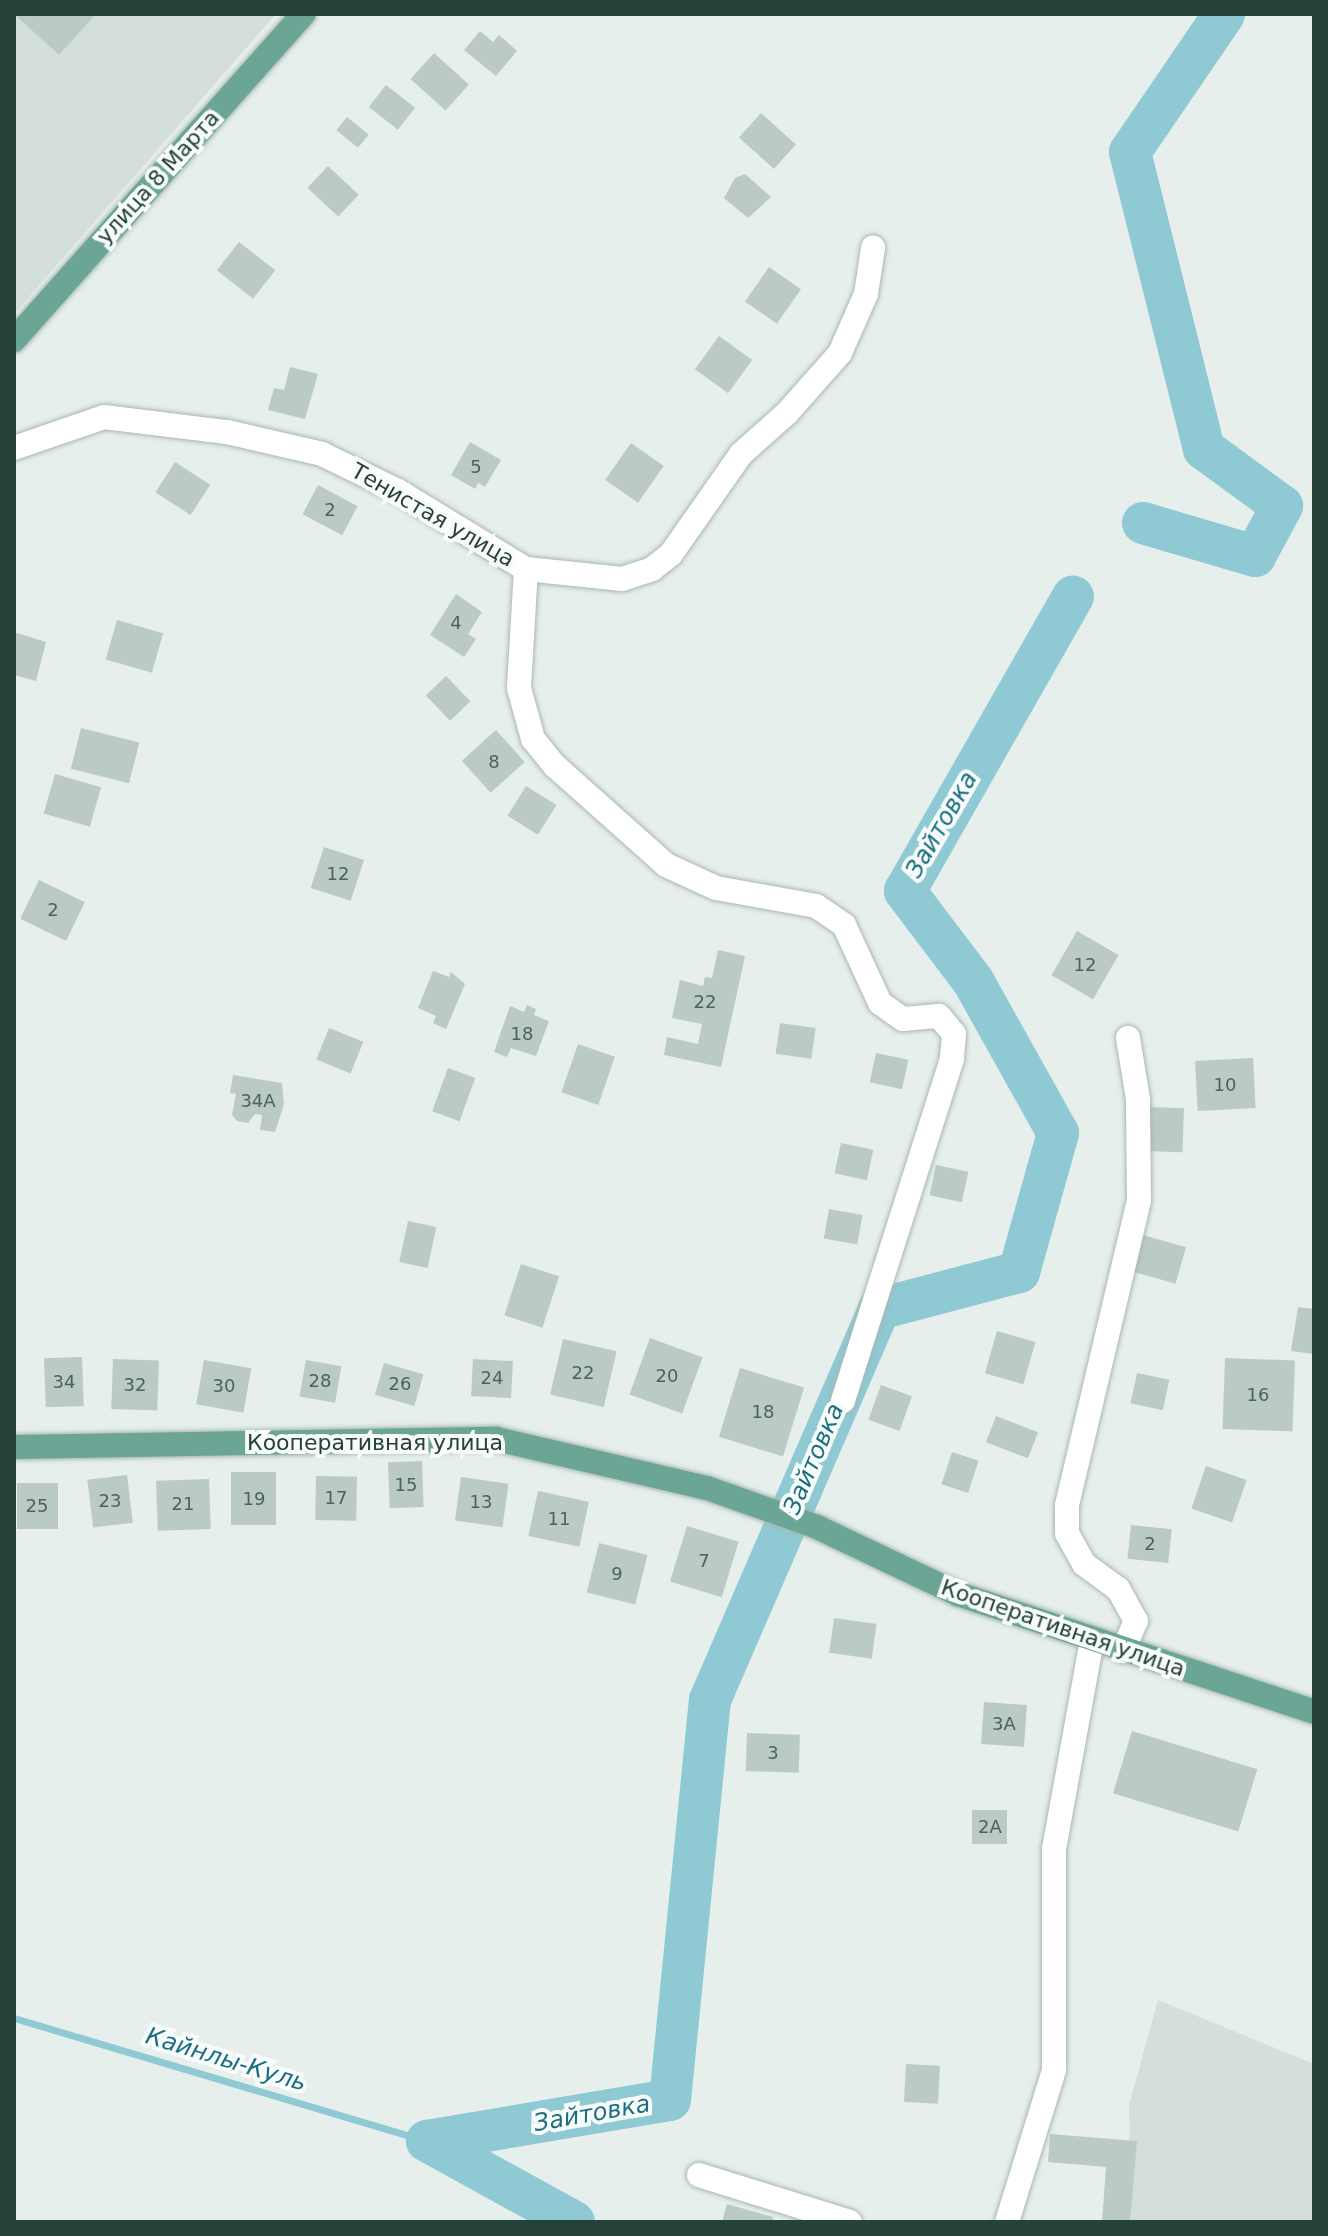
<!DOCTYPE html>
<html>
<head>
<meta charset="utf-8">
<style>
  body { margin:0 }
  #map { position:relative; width:1328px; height:2236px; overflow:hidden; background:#e6efeb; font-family:"DejaVu Sans",sans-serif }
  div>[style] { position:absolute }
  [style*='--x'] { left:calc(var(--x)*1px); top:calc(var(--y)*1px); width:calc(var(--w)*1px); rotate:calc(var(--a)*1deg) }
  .built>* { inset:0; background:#d4dfda }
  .stream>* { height:7px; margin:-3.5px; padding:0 3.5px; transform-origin:3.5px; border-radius:3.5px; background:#8ec9d4 }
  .river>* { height:42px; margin:-21px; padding:0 21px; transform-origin:21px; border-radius:21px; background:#8ec9d4 }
  .building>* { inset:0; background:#bbcac4; transform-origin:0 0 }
  .roads { filter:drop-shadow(0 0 2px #a8b8b2) drop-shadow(0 0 2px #a8b8b2) }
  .minor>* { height:24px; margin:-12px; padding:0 12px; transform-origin:12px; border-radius:12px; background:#fff }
  .major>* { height:24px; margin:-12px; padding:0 12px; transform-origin:12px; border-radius:12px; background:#6aa596 }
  span { translate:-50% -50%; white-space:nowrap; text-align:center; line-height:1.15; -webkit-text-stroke:8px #f7fbf9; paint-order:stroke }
  .number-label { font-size:18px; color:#4a645c }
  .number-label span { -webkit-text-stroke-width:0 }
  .street-label { font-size:22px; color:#24423a }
  .water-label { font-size:24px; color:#1c6f80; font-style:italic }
  .frame { position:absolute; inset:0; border:16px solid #24423a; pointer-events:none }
</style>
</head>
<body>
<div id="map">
  <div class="built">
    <div style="clip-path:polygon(14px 14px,276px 14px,14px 314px)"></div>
    <div style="clip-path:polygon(1158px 2000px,1314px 2064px,1314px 2222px,1131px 2222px,1129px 2105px)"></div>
  </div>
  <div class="stream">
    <div style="--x:14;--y:2018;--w:431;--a:16.6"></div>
  </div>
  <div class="river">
    <div style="--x:1143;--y:523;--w:117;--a:16.4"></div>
    <div style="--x:1255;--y:556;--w:57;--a:-61.6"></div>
    <div style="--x:1282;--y:506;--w:97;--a:-143.8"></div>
    <div style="--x:1204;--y:449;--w:306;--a:-104"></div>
    <div style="--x:1130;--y:152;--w:167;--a:-55.7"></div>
    <div style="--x:574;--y:2222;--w:168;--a:-151.1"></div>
    <div style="--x:427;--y:2141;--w:246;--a:-9.6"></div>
    <div style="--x:670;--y:2100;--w:402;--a:-84.3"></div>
    <div style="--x:710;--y:1700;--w:426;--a:-66.6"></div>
    <div style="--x:879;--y:1309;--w:145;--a:-14.8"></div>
    <div style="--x:1019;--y:1272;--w:144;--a:-74.3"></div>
    <div style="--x:1058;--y:1133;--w:174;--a:-119.2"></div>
    <div style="--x:973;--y:981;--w:113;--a:-127.1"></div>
    <div style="--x:905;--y:891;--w:339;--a:-60.3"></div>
  </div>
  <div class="building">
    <div style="clip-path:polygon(14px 14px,96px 14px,59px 55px)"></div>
    <div style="clip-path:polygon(480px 31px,493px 42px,499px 35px,517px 51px,496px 76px,464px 50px)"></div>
    <div style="left:434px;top:53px;width:47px;height:35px;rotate:42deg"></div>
    <div style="left:386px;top:85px;width:37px;height:28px;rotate:38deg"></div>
    <div style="left:761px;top:113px;width:47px;height:33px;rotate:42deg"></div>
    <div style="left:347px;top:117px;width:28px;height:17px;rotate:39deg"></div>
    <div style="left:328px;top:166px;width:42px;height:30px;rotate:43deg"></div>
    <div style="clip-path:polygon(745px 174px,771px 197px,748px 218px,724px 198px,735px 178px)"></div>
    <div style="left:239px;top:242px;width:46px;height:36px;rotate:38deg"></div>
    <div style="left:769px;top:267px;width:39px;height:42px;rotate:35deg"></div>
    <div style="left:719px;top:336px;width:41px;height:41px;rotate:36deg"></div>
    <div style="clip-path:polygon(290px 367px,318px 374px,305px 419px,268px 410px,274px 388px,284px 390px)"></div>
    <div style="clip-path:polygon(470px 442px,501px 460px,485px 487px,478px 483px,475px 489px,451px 475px)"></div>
    <div style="left:631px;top:443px;width:40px;height:45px;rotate:35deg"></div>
    <div style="left:175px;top:462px;width:42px;height:36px;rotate:33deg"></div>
    <div style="left:318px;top:485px;width:45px;height:33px;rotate:28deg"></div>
    <div style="clip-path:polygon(456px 594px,482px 612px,468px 634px,476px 639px,464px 657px,430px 635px)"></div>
    <div style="left:117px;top:620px;width:48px;height:41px;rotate:16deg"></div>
    <div style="clip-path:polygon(14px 632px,46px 642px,36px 681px,14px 675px)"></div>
    <div style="left:446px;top:676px;width:35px;height:28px;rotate:46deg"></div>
    <div style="left:81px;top:728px;width:60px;height:42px;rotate:14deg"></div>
    <div style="left:496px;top:730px;width:43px;height:46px;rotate:48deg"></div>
    <div style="left:55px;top:774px;width:48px;height:41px;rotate:16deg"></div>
    <div style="left:526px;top:786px;width:36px;height:35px;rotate:32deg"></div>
    <div style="left:324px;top:847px;width:42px;height:43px;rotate:18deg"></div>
    <div style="left:39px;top:880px;width:51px;height:43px;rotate:26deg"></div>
    <div style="left:1077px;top:931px;width:48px;height:51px;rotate:30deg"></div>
    <div style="clip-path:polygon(718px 950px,745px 956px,721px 1067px,664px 1055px,667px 1037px,698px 1044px,702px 1024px,672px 1018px,680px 980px,703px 986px,705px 977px,712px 978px)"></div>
    <div style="clip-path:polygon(433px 971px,449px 977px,451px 972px,465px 984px,446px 1029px,433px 1023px,436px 1016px,418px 1008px)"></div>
    <div style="clip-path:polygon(527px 1005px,536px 1009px,534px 1015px,549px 1021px,536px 1056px,511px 1048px,507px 1057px,494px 1052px,510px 1006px,524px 1012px)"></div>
    <div style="left:780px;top:1023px;width:36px;height:31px;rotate:8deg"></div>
    <div style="left:329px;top:1028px;width:37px;height:34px;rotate:22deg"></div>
    <div style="left:578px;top:1044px;width:39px;height:51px;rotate:19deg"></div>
    <div style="left:876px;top:1053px;width:33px;height:30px;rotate:12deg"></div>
    <div style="left:1253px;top:1058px;width:50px;height:58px;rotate:87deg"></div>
    <div style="left:448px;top:1068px;width:29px;height:46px;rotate:20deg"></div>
    <div style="clip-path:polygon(233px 1075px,282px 1083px,284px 1104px,275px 1132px,260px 1130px,262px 1115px,255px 1114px,248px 1123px,237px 1121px,232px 1115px,236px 1094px,230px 1093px)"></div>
    <div style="left:1149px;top:1107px;width:35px;height:44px;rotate:2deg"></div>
    <div style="left:841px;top:1143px;width:33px;height:31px;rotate:12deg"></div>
    <div style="left:936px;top:1165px;width:33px;height:31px;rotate:12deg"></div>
    <div style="left:829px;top:1209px;width:34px;height:30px;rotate:10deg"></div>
    <div style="left:408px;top:1221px;width:29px;height:42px;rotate:12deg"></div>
    <div style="left:1136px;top:1233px;width:52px;height:38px;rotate:16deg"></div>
    <div style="left:521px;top:1264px;width:40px;height:54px;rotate:18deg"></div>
    <div style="clip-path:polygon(1298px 1307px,1314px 1309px,1314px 1354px,1291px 1351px)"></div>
    <div style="left:997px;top:1331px;width:40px;height:44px;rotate:16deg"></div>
    <div style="left:650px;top:1338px;width:56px;height:60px;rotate:20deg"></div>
    <div style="left:563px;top:1339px;width:55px;height:57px;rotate:13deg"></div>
    <div style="left:82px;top:1357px;width:49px;height:38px;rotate:88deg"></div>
    <div style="left:1225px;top:1358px;width:70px;height:71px;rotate:2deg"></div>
    <div style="left:113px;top:1359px;width:46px;height:50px;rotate:2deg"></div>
    <div style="left:473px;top:1359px;width:40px;height:37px;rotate:3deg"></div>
    <div style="left:204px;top:1360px;width:48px;height:45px;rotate:10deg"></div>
    <div style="left:306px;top:1360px;width:36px;height:37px;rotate:10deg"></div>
    <div style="left:384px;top:1363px;width:41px;height:33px;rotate:16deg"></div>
    <div style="left:740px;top:1368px;width:67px;height:72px;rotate:17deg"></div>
    <div style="left:1137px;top:1373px;width:33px;height:31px;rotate:12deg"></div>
    <div style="left:881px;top:1385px;width:33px;height:37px;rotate:20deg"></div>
    <div style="left:996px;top:1416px;width:45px;height:28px;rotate:21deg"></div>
    <div style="left:952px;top:1452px;width:28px;height:34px;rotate:18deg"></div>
    <div style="left:422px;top:1461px;width:46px;height:34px;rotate:88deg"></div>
    <div style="left:1206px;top:1466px;width:43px;height:45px;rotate:19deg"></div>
    <div style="left:276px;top:1472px;width:53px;height:45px;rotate:90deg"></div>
    <div style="left:127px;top:1475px;width:48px;height:40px;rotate:83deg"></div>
    <div style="left:316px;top:1476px;width:41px;height:44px;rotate:1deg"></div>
    <div style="left:461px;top:1477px;width:48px;height:44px;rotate:8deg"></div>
    <div style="left:209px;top:1479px;width:50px;height:53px;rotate:88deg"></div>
    <div style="left:17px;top:1483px;width:41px;height:46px"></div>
    <div style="left:538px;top:1491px;width:52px;height:46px;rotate:12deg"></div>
    <div style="left:1131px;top:1525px;width:41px;height:34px;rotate:6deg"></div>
    <div style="left:687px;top:1526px;width:54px;height:58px;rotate:17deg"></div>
    <div style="left:599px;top:1543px;width:50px;height:51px;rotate:14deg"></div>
    <div style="left:834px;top:1618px;width:43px;height:35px;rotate:8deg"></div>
    <div style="left:984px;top:1702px;width:43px;height:42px;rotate:4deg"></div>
    <div style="left:1132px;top:1731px;width:131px;height:65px;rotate:17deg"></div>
    <div style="left:747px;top:1733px;width:53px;height:38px;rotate:2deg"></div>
    <div style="left:972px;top:1810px;width:35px;height:34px"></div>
    <div style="left:906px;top:2064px;width:34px;height:38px;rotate:3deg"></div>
    <div style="clip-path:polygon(1050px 2134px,1137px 2141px,1130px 2222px,1102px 2222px,1106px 2167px,1048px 2162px)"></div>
    <div style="clip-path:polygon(727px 2204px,773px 2217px,772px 2222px,722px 2222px)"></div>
  </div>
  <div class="roads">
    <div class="minor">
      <div style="--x:14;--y:448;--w:95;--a:-19"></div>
      <div style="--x:104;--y:417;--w:124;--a:7"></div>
      <div style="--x:227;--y:432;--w:98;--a:13"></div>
      <div style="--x:322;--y:454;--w:85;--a:26"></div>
      <div style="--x:398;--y:491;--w:150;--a:31.4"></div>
      <div style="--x:526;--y:569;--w:97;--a:5.9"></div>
      <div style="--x:622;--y:579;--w:32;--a:-18"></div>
      <div style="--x:652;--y:569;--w:24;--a:-38"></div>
      <div style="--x:671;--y:554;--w:122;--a:-55"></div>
      <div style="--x:741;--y:454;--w:62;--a:-41.7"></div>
      <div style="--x:787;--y:413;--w:80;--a:-48.5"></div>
      <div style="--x:840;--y:353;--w:64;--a:-66.2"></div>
      <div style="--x:866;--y:294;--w:47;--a:-81.3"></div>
      <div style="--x:526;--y:569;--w:119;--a:93.4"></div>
      <div style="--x:519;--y:688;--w:53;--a:74.6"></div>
      <div style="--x:533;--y:739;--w:35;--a:51"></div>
      <div style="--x:555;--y:766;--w:149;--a:41.7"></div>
      <div style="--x:666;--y:865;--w:55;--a:24.7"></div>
      <div style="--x:716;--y:888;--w:102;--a:10.2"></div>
      <div style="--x:816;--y:906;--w:34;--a:34"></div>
      <div style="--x:844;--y:925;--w:86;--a:65.2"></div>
      <div style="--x:880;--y:1003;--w:28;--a:35"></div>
      <div style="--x:903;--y:1019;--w:36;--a:-5"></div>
      <div style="--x:939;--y:1016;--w:23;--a:50"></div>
      <div style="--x:954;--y:1034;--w:25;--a:95"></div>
      <div style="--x:952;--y:1059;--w:359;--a:107.7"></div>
      <div style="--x:1123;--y:1651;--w:33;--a:-67"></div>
      <div style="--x:1136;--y:1621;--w:37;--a:-119"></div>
      <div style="--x:1118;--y:1589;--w:42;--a:-143.7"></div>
      <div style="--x:1084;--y:1564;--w:35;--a:-119"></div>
      <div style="--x:1067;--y:1533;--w:28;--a:-90"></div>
      <div style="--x:1067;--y:1505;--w:312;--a:-76.7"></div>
      <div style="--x:1139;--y:1201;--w:102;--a:-90.6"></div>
      <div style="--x:1138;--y:1099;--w:62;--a:-99.3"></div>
      <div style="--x:699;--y:2175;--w:158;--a:17.3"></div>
      <div style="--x:1007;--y:2222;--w:159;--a:-72.8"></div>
      <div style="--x:1054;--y:2070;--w:221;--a:-90"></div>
      <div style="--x:1054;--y:1849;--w:212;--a:-79.7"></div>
    </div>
    <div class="major">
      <div style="--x:14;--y:340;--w:436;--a:-48.4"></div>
      <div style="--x:14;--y:1447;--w:482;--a:-1"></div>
      <div style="--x:496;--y:1439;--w:217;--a:13.1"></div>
      <div style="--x:707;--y:1488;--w:117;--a:19.5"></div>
      <div style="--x:817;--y:1527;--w:156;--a:25.4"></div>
      <div style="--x:958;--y:1594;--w:375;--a:18.3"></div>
    </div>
  </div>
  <div class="number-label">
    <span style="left:476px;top:467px">5</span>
    <span style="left:330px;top:510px">2</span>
    <span style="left:456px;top:623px">4</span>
    <span style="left:494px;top:762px">8</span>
    <span style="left:338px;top:874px">12</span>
    <span style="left:53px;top:910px">2</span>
    <span style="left:1085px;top:965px">12</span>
    <span style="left:705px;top:1002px">22</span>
    <span style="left:522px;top:1034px">18</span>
    <span style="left:1225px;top:1085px">10</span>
    <span style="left:258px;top:1101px">34А</span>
    <span style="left:583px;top:1373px">22</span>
    <span style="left:667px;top:1376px">20</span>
    <span style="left:492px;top:1378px">24</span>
    <span style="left:320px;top:1381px">28</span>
    <span style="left:64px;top:1382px">34</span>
    <span style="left:400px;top:1384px">26</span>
    <span style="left:135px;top:1385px">32</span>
    <span style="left:224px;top:1386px">30</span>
    <span style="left:1258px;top:1395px">16</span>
    <span style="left:763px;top:1412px">18</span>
    <span style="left:406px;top:1485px">15</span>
    <span style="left:336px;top:1498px">17</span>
    <span style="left:254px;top:1499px">19</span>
    <span style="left:110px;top:1501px">23</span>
    <span style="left:481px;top:1502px">13</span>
    <span style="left:183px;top:1504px">21</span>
    <span style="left:37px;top:1506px">25</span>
    <span style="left:559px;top:1519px">11</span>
    <span style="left:1150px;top:1544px">2</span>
    <span style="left:704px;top:1561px">7</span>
    <span style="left:617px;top:1574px">9</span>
    <span style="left:1004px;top:1724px">3А</span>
    <span style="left:773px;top:1753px">3</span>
    <span style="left:990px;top:1827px">2А</span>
  </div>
  <div class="street-label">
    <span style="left:158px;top:177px;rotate:-48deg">улица 8 Марта</span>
    <span style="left:433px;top:515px;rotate:30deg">Тенистая улица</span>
    <span style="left:375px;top:1443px">Кооперативная улица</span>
    <span style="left:1063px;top:1628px;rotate:19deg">Кооперативная улица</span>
  </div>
  <div class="water-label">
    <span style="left:942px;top:825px;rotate:-60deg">Зайтовка</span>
    <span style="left:814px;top:1459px;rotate:-67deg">Зайтовка</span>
    <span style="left:226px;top:2060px;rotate:17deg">Кайнлы-Куль</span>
    <span style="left:592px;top:2114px;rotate:-10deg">Зайтовка</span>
  </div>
  <div class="frame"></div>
</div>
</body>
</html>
